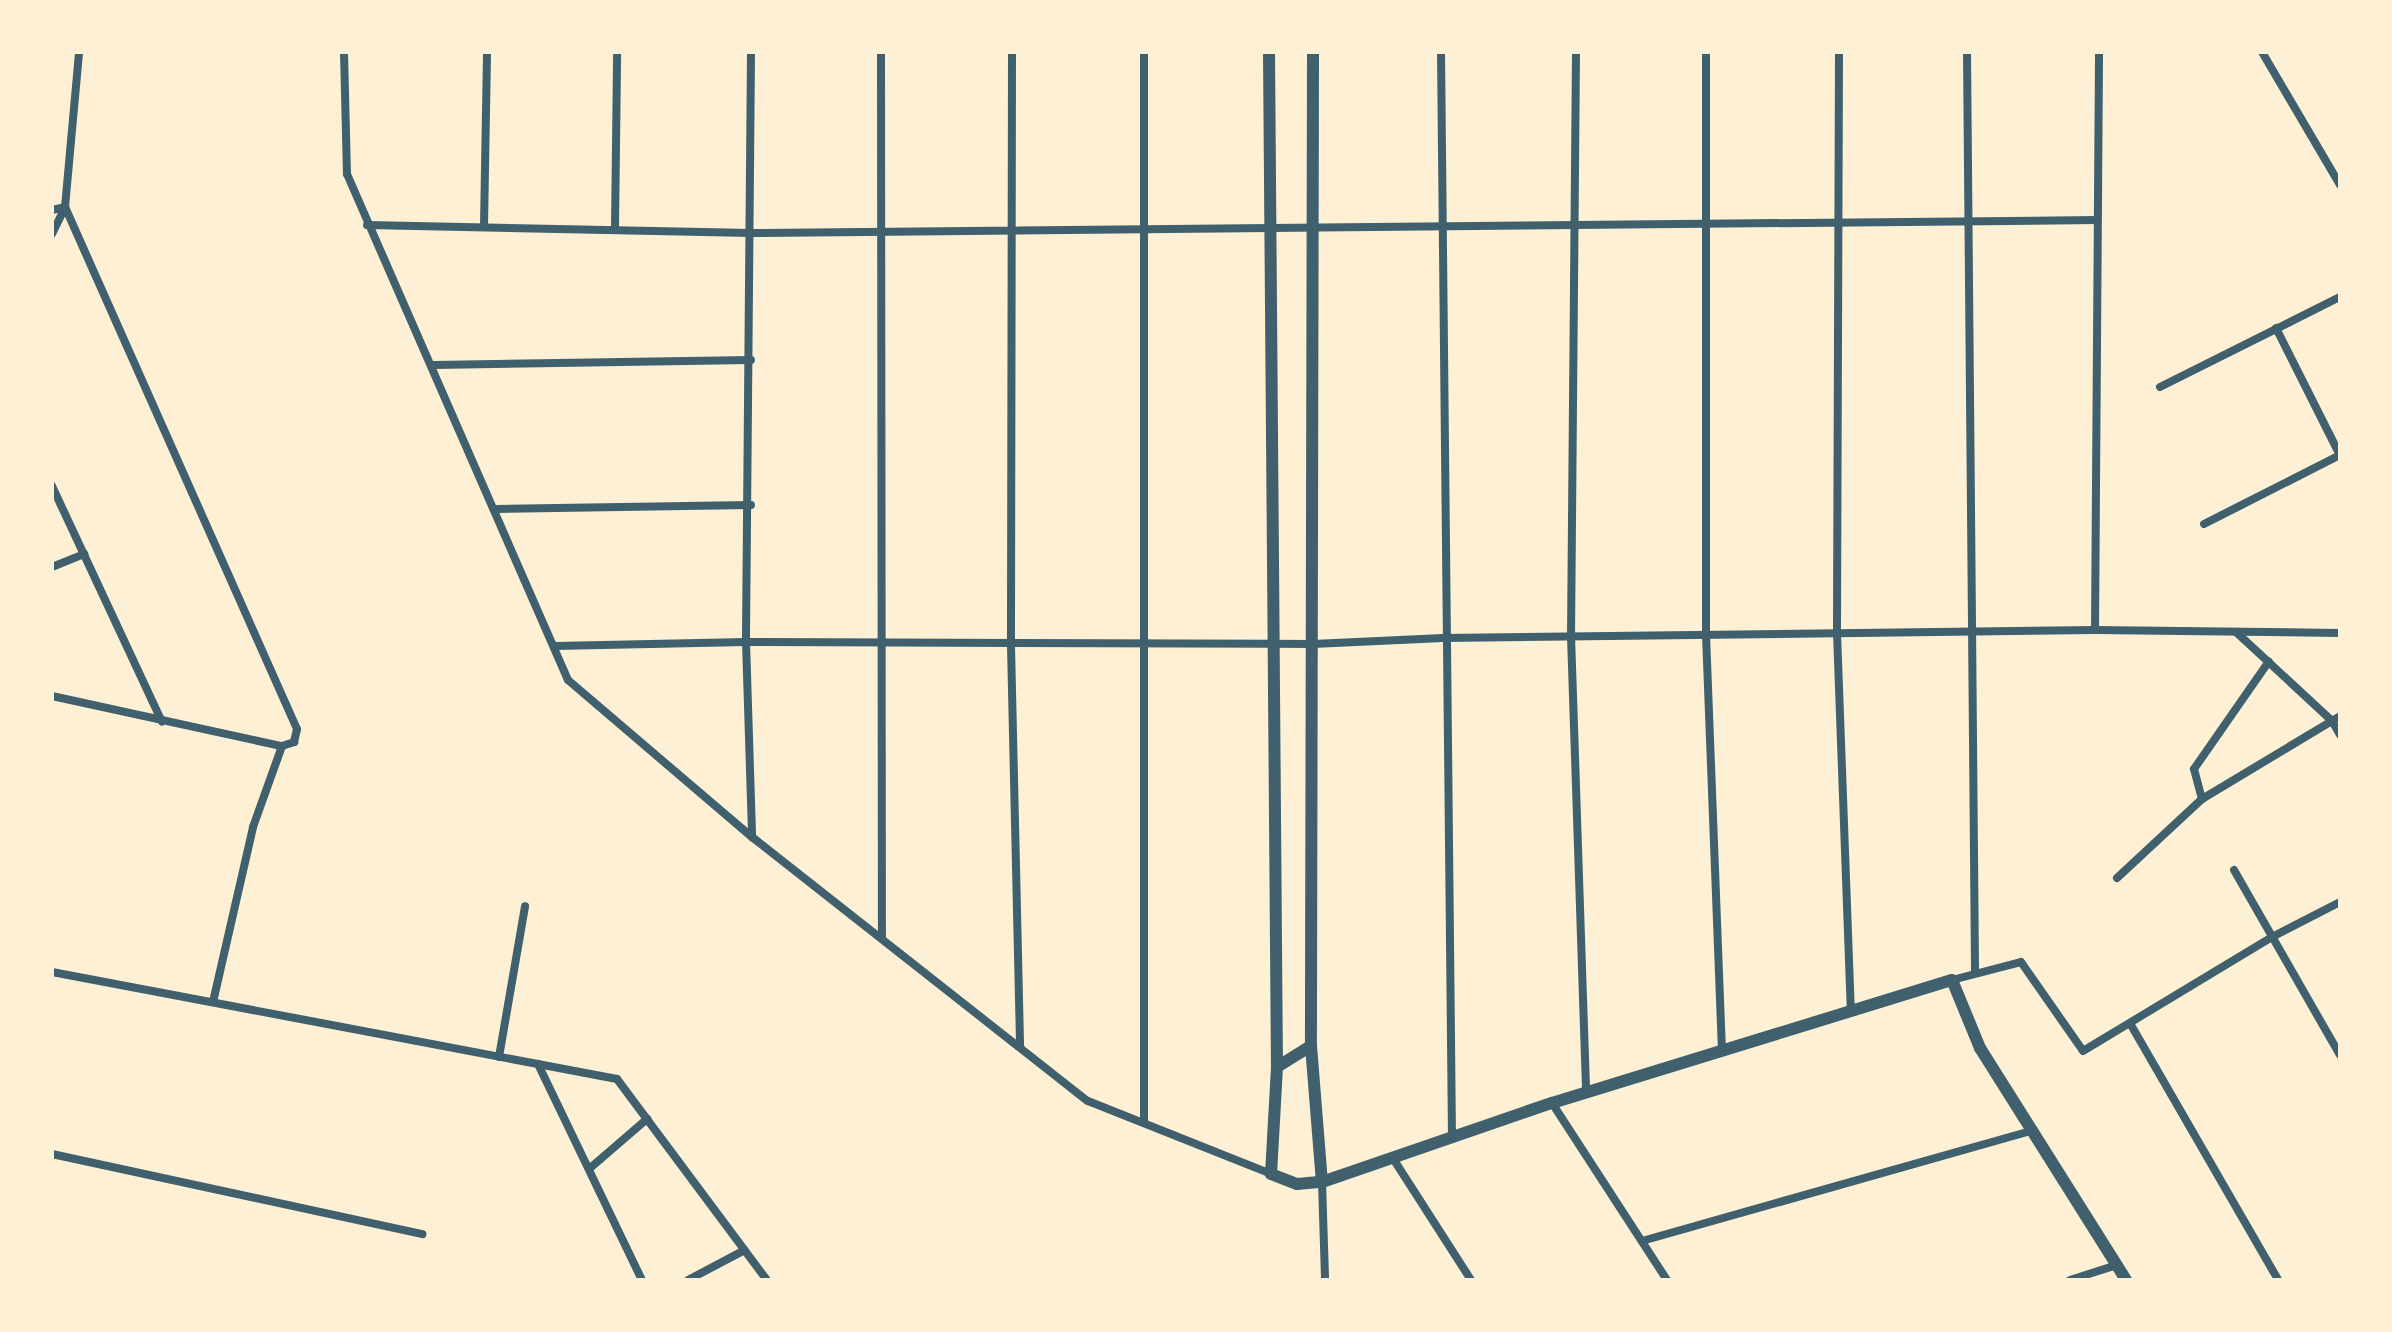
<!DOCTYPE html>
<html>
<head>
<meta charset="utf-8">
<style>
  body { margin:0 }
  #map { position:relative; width:2392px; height:1332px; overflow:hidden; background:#fdf0d5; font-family:Commissioner,sans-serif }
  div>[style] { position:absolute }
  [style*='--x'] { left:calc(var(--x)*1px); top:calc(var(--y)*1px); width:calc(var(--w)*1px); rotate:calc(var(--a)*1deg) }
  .minor>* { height:8px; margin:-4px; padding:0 4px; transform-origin:4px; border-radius:4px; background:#3f606c }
  .tertiary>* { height:12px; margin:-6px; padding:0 6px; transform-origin:6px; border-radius:6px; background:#3f606c }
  span { translate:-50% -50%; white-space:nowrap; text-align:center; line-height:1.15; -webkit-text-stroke:6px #fdf0d5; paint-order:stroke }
  .frame { position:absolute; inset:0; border:54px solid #fdf0d5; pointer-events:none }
</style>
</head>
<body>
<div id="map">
  <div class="minor">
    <div style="--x:344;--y:52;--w:122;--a:88.6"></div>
    <div style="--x:347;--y:174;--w:552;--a:66.41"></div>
    <div style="--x:568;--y:680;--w:242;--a:40.5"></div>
    <div style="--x:752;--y:837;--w:427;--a:38.2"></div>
    <div style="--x:1088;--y:1101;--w:197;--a:21.7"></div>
    <div style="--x:751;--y:52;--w:590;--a:90.49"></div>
    <div style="--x:746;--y:642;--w:195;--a:88.2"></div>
    <div style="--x:881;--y:52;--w:885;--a:89.94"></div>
    <div style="--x:1012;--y:52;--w:594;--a:90.1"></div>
    <div style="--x:1011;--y:646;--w:401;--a:88.7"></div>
    <div style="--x:1144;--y:52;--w:1070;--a:90"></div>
    <div style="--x:1441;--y:52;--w:1087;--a:89.42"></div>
    <div style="--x:1576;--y:52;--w:584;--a:90.49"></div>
    <div style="--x:1571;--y:636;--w:456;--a:88.1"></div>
    <div style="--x:1706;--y:52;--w:583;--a:90"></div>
    <div style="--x:1706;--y:635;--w:414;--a:87.8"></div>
    <div style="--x:1839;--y:52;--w:581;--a:90.2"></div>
    <div style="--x:1837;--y:633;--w:375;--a:87.9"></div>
    <div style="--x:1967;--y:52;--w:920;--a:89.5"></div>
    <div style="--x:2262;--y:52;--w:154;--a:59.6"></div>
    <div style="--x:52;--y:210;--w:13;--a:-13"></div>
    <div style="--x:367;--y:225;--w:384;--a:1.2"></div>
    <div style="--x:751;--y:233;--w:1346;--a:-0.55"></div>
    <div style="--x:484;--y:226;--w:174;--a:-89"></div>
    <div style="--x:615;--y:227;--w:175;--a:-89.3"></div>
    <div style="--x:52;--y:234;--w:30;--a:-64"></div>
    <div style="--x:2276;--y:328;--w:142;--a:63.3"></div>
    <div style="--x:434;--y:365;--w:317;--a:-0.9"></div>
    <div style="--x:2160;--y:387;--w:201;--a:-26.6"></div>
    <div style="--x:52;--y:486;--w:260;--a:65"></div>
    <div style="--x:496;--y:509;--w:255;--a:-0.9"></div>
    <div style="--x:2204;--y:524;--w:153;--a:-26.9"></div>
    <div style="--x:52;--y:567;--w:35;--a:-22"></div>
    <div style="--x:2095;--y:630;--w:578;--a:-89.6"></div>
    <div style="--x:2236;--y:632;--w:131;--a:42.8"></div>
    <div style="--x:2332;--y:721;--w:16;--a:60"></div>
    <div style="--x:555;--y:646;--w:191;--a:-1.2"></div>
    <div style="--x:746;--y:642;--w:567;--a:0.2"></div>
    <div style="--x:1313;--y:644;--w:130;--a:-2.6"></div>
    <div style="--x:1443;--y:638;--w:652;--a:-0.7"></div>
    <div style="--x:2095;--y:630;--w:245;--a:0.7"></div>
    <div style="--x:52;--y:696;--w:235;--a:12.3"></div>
    <div style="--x:282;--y:746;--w:13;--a:-18"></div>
    <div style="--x:294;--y:742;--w:13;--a:-77"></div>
    <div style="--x:297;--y:729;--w:571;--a:-113.96"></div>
    <div style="--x:65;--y:207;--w:156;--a:-84.8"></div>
    <div style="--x:2202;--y:799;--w:31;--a:-105"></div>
    <div style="--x:2194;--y:769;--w:131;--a:-55.2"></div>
    <div style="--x:2234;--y:870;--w:213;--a:60.2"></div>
    <div style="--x:2117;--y:878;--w:116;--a:-42.9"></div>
    <div style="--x:2202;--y:799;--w:161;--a:-31"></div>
    <div style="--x:52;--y:972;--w:575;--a:10.72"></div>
    <div style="--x:617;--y:1079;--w:251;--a:53.3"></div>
    <div style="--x:1952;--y:980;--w:71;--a:-14.6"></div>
    <div style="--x:2021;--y:962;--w:108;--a:55.1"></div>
    <div style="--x:2083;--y:1051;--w:221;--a:-31.1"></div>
    <div style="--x:2272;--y:937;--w:76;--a:-27.2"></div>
    <div style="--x:213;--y:1002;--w:180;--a:-77.1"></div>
    <div style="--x:253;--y:827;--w:86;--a:-70.3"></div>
    <div style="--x:2131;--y:1025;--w:294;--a:60"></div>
    <div style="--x:499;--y:1057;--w:153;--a:-80.2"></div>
    <div style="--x:538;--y:1064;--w:240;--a:64.3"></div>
    <div style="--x:1552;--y:1103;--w:211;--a:57"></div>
    <div style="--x:52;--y:1154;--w:379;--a:12.2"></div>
    <div style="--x:1394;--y:1160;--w:143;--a:57.3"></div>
    <div style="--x:589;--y:1169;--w:77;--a:-40.8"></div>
    <div style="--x:1322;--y:1182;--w:98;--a:88.2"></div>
    <div style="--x:1642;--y:1241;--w:404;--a:-15.8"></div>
    <div style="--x:688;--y:1280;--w:64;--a:-27.8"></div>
    <div style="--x:2070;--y:1280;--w:49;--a:-17.7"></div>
  </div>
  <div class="tertiary">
    <div style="--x:1269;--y:52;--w:1015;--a:89.55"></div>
    <div style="--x:1277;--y:1067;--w:107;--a:93.2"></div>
    <div style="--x:1271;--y:1174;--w:28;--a:21"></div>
    <div style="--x:1297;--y:1184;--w:25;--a:-5"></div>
    <div style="--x:1322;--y:1182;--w:243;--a:-19"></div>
    <div style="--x:1552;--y:1103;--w:418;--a:-17.1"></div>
    <div style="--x:1952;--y:980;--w:74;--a:67.6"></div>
    <div style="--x:1980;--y:1048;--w:274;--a:57.8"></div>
    <div style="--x:1313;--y:52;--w:994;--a:90.12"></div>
    <div style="--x:1311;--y:1046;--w:136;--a:85.4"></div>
    <div style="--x:1277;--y:1067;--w:40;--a:-32"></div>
  </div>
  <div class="frame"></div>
</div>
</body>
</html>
